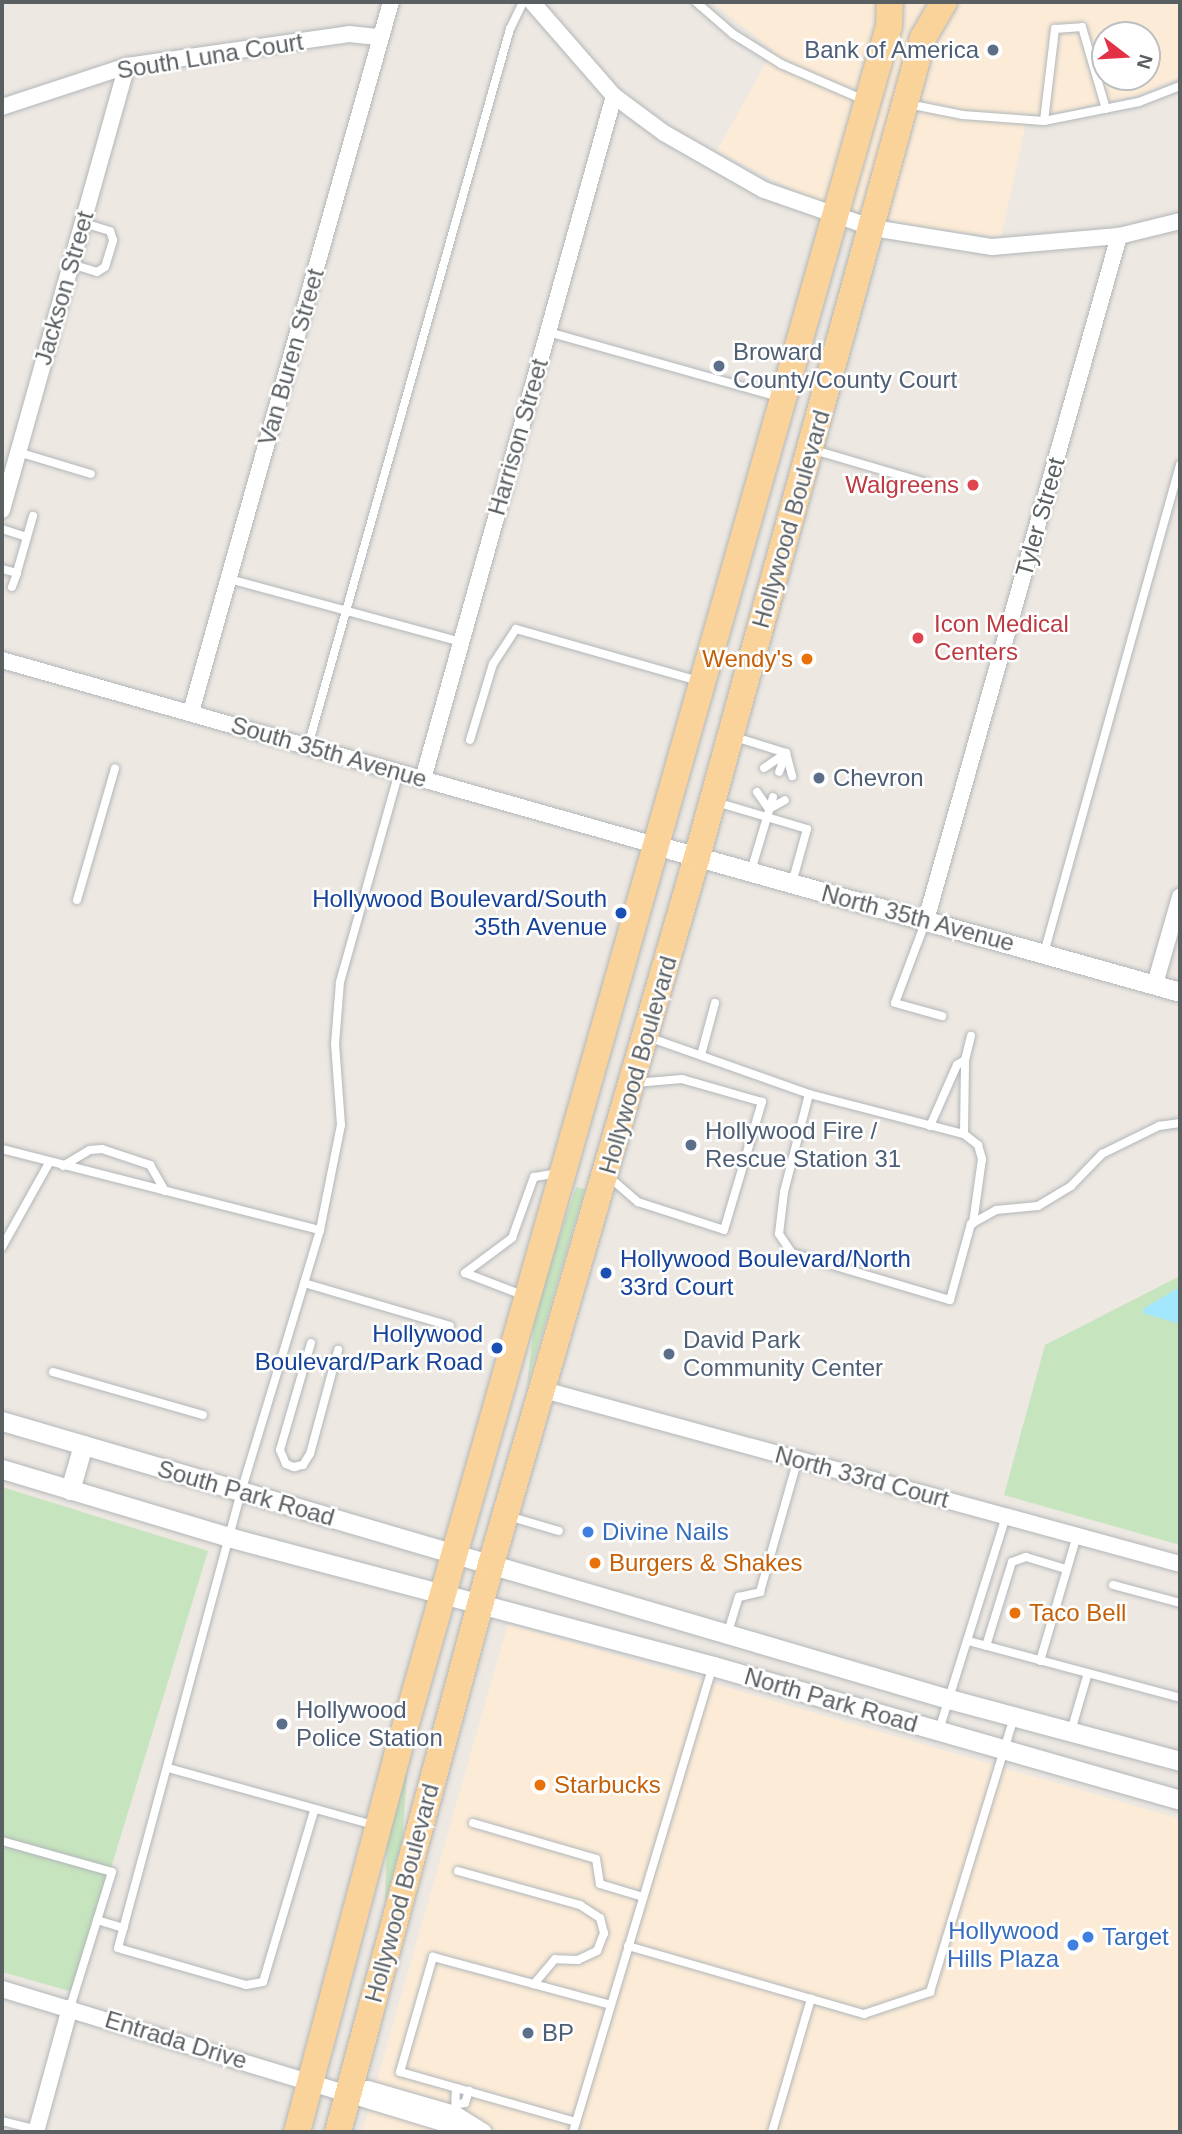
<!DOCTYPE html>
<html>
<head>
<meta charset="utf-8">
<style>
  body { margin:0 }
  #map { position:relative; width:1182px; height:2134px; overflow:hidden; background:#ede8e2; font-family:Helvetica,sans-serif }
  div>[style] { position:absolute }
  [style*='--x'] { left:calc(var(--x)*1px); top:calc(var(--y)*1px); width:calc(var(--w)*1px); rotate:calc(var(--a)*1deg) }
  .commercial>* { inset:0; background:#fcecd7 }
  .green>* { inset:0; background:#c6e4be }
  .water>* { inset:0; background:#a2e7fc }
  .roads { filter:drop-shadow(0 0 2px #b2b6b9) drop-shadow(0 0 2px #b2b6b9) }
  .service>* { height:8px; margin:-4px; padding:0 4px; transform-origin:4px; border-radius:4px; background:#fff }
  .minor>* { height:16px; margin:-8px; padding:0 8px; transform-origin:8px; border-radius:8px; background:#fff }
  .tertiary>* { height:19px; margin:-9.5px; padding:0 9.5px; transform-origin:9.5px; border-radius:9.5px; background:#fff }
  .trunk>* { height:26px; margin:-13px; padding:0 13px; transform-origin:13px; border-radius:13px; background:#fad39a }
  .dots>* { width:19px; height:19px; translate:-50% -50%; box-sizing:border-box; border:4px solid #fff; border-radius:50% }
  span { translate:-50% -50%; white-space:nowrap; text-align:center; line-height:1.15; -webkit-text-stroke:5px #fff; paint-order:stroke }
  .service-label { font-size:24px; color:#4e5e75 }
  .right { translate:-100% -50%; text-align:right }
  .left { translate:0 -50%; text-align:left }
  .street-label { font-size:24px; color:#5a5f62 }
  .health-label { font-size:24px; color:#be3a42 }
  .food-label { font-size:24px; color:#c56008 }
  .transit-label { font-size:24px; color:#164399 }
  .shop-label { font-size:24px; color:#366cbe }
  .frame { position:absolute; inset:0; border:4px solid #5a5f62; pointer-events:none }
  .north { position:absolute; left:1091px; top:21px; width:70px; height:70px; box-sizing:border-box; background:#fff; border:2px solid #bdbfc0; border-radius:50%; rotate:107deg; font-size:19px; font-weight:700; line-height:28px; text-align:center; color:#5a5f62 }
  .north::after { content:''; display:block; margin:auto; width:24px; height:32px; background:#e33146; clip-path:polygon(50% 0,100% 100%,50% 72%,0 100%) }
</style>
</head>
<body>
<div id="map">
  <div class="commercial">
    <div style="clip-path:polygon(evenodd,712px 2px,1180px 2px,1180px 77px,1142px 94px,1046px 115px,1028px 114px,1001px 237px,913px 226px,809px 198px,717px 151px,773px 50px,712px 2px,1105px 35px,1147px 35px,1147px 77px,1105px 77px,1105px 35px)"></div>
    <div style="clip-path:polygon(508px 1624px,1180px 1819px,1180px 2132px,362px 2132px)"></div>
  </div>
  <div class="green">
    <div style="clip-path:polygon(576px 1187px,585px 1189px,527px 1385px,536px 1307px)"></div>
    <div style="clip-path:polygon(1180px 1276px,1180px 1545px,1004px 1495px,1045px 1345px)"></div>
    <div style="clip-path:polygon(2px 1487px,208px 1551px,73px 1992px,2px 1972px)"></div>
    <div style="clip-path:polygon(408px 1764px,402px 1841px,385px 1903px,387px 1838px)"></div>
  </div>
  <div class="water">
    <div style="clip-path:polygon(1180px 1287px,1180px 1324px,1143px 1313px,1143px 1309px)"></div>
  </div>
  <div class="roads">
    <div class="service">
      <div style="--x:696;--y:2;--w:49;--a:40.9"></div>
      <div style="--x:733;--y:34;--w:57;--a:32"></div>
      <div style="--x:781;--y:64;--w:90;--a:23.4"></div>
      <div style="--x:908;--y:104;--w:56;--a:11.3"></div>
      <div style="--x:963;--y:115;--w:81;--a:4.2"></div>
      <div style="--x:1044;--y:121;--w:97;--a:-11.3"></div>
      <div style="--x:1139;--y:102;--w:44;--a:-21.3"></div>
      <div style="--x:1044;--y:121;--w:93;--a:-83.2"></div>
      <div style="--x:1055;--y:29;--w:27;--a:-4"></div>
      <div style="--x:1082;--y:27;--w:85;--a:73.7"></div>
      <div style="--x:71;--y:264;--w:27;--a:17"></div>
      <div style="--x:97;--y:272;--w:9;--a:-32"></div>
      <div style="--x:105;--y:267;--w:28;--a:-73"></div>
      <div style="--x:113;--y:240;--w:9;--a:-108"></div>
      <div style="--x:110;--y:231;--w:28;--a:-163"></div>
      <div style="--x:548;--y:332;--w:240;--a:15.7"></div>
      <div style="--x:814;--y:450;--w:117;--a:16.4"></div>
      <div style="--x:18;--y:452;--w:76;--a:16.8"></div>
      <div style="--x:2;--y:529;--w:26;--a:18"></div>
      <div style="--x:27;--y:537;--w:37;--a:106"></div>
      <div style="--x:17;--y:573;--w:16;--a:-165"></div>
      <div style="--x:27;--y:537;--w:22;--a:-74"></div>
      <div style="--x:229;--y:579;--w:240;--a:15.2"></div>
      <div style="--x:12;--y:587;--w:15;--a:-70"></div>
      <div style="--x:735;--y:737;--w:53;--a:17.4"></div>
      <div style="--x:786;--y:753;--w:20;--a:110"></div>
      <div style="--x:470;--y:740;--w:79;--a:-73.2"></div>
      <div style="--x:493;--y:664;--w:42;--a:-56.7"></div>
      <div style="--x:516;--y:629;--w:189;--a:15.9"></div>
      <div style="--x:308;--y:746;--w:745;--a:-74.27"></div>
      <div style="--x:510;--y:29;--w:30;--a:-64"></div>
      <div style="--x:764;--y:768;--w:27;--a:-34"></div>
      <div style="--x:786;--y:753;--w:24;--a:75"></div>
      <div style="--x:757;--y:792;--w:21;--a:55"></div>
      <div style="--x:769;--y:809;--w:18;--a:-29"></div>
      <div style="--x:716;--y:802;--w:95;--a:16.5"></div>
      <div style="--x:807;--y:829;--w:56;--a:105.5"></div>
      <div style="--x:751;--y:871;--w:77;--a:-73.4"></div>
      <div style="--x:77;--y:900;--w:137;--a:-73.9"></div>
      <div style="--x:925;--y:923;--w:85;--a:110.6"></div>
      <div style="--x:895;--y:1003;--w:49;--a:15.5"></div>
      <div style="--x:1044;--y:953;--w:507;--a:-74.43"></div>
      <div style="--x:648;--y:1037;--w:171;--a:19.5"></div>
      <div style="--x:809;--y:1094;--w:101;--a:104.3"></div>
      <div style="--x:784;--y:1192;--w:42;--a:96.8"></div>
      <div style="--x:779;--y:1234;--w:23;--a:56"></div>
      <div style="--x:792;--y:1253;--w:165;--a:16.6"></div>
      <div style="--x:950;--y:1300;--w:79;--a:-74.6"></div>
      <div style="--x:971;--y:1224;--w:29;--a:-29"></div>
      <div style="--x:996;--y:1210;--w:42;--a:-5.4"></div>
      <div style="--x:1038;--y:1206;--w:39;--a:-31"></div>
      <div style="--x:1071;--y:1186;--w:45;--a:-45.9"></div>
      <div style="--x:1102;--y:1154;--w:64;--a:-26.2"></div>
      <div style="--x:1159;--y:1126;--w:21;--a:-8"></div>
      <div style="--x:701;--y:1055;--w:54;--a:-74.9"></div>
      <div style="--x:809;--y:1094;--w:160;--a:14.5"></div>
      <div style="--x:964;--y:1134;--w:18;--a:38"></div>
      <div style="--x:978;--y:1145;--w:15;--a:74"></div>
      <div style="--x:982;--y:1159;--w:65;--a:98"></div>
      <div style="--x:930;--y:1126;--w:67;--a:-66.1"></div>
      <div style="--x:957;--y:1065;--w:9;--a:-32"></div>
      <div style="--x:964;--y:1134;--w:74;--a:-89.2"></div>
      <div style="--x:965;--y:1060;--w:25;--a:-76"></div>
      <div style="--x:2;--y:1149;--w:328;--a:14.3"></div>
      <div style="--x:63;--y:1166;--w:31;--a:-31"></div>
      <div style="--x:90;--y:1150;--w:12;--a:-5"></div>
      <div style="--x:102;--y:1149;--w:51;--a:18.4"></div>
      <div style="--x:150;--y:1165;--w:30;--a:60"></div>
      <div style="--x:608;--y:1176;--w:40;--a:41"></div>
      <div style="--x:638;--y:1202;--w:90;--a:18"></div>
      <div style="--x:724;--y:1230;--w:134;--a:-73.5"></div>
      <div style="--x:762;--y:1102;--w:83;--a:-164"></div>
      <div style="--x:682;--y:1079;--w:47;--a:175.1"></div>
      <div style="--x:2;--y:1247;--w:96;--a:-60.8"></div>
      <div style="--x:304;--y:1283;--w:152;--a:16.4"></div>
      <div style="--x:525;--y:1296;--w:64;--a:-159"></div>
      <div style="--x:465;--y:1273;--w:59;--a:-36.7"></div>
      <div style="--x:512;--y:1238;--w:65;--a:-70.2"></div>
      <div style="--x:534;--y:1177;--w:24;--a:-9"></div>
      <div style="--x:311;--y:1343;--w:111;--a:106.2"></div>
      <div style="--x:280;--y:1450;--w:15;--a:67"></div>
      <div style="--x:286;--y:1464;--w:9;--a:21"></div>
      <div style="--x:294;--y:1467;--w:9;--a:-13"></div>
      <div style="--x:303;--y:1465;--w:13;--a:-58"></div>
      <div style="--x:310;--y:1454;--w:108;--a:-74.9"></div>
      <div style="--x:53;--y:1372;--w:156;--a:16"></div>
      <div style="--x:508;--y:1516;--w:53;--a:16.4"></div>
      <div style="--x:1113;--y:1585;--w:69;--a:15"></div>
      <div style="--x:728;--y:1632;--w:37;--a:-73"></div>
      <div style="--x:739;--y:1597;--w:22;--a:-13"></div>
      <div style="--x:760;--y:1592;--w:138;--a:-74.1"></div>
      <div style="--x:968;--y:1641;--w:220;--a:15"></div>
      <div style="--x:986;--y:1646;--w:88;--a:-72.8"></div>
      <div style="--x:1012;--y:1562;--w:15;--a:-20"></div>
      <div style="--x:1026;--y:1557;--w:42;--a:16.7"></div>
      <div style="--x:1040;--y:1661;--w:131;--a:-73.6"></div>
      <div style="--x:939;--y:1730;--w:224;--a:-72.6"></div>
      <div style="--x:1071;--y:1731;--w:60;--a:-73.7"></div>
      <div style="--x:168;--y:1768;--w:214;--a:15.5"></div>
      <div style="--x:314;--y:1811;--w:178;--a:106.6"></div>
      <div style="--x:263;--y:1982;--w:17;--a:170"></div>
      <div style="--x:246;--y:1985;--w:133;--a:-163.9"></div>
      <div style="--x:118;--y:1948;--w:472;--a:-74.9"></div>
      <div style="--x:241;--y:1492;--w:274;--a:-73.2"></div>
      <div style="--x:320;--y:1230;--w:107;--a:-78.7"></div>
      <div style="--x:341;--y:1125;--w:81;--a:-94.2"></div>
      <div style="--x:335;--y:1044;--w:62;--a:-85.4"></div>
      <div style="--x:340;--y:982;--w:218;--a:-74.3"></div>
      <div style="--x:473;--y:1823;--w:128;--a:16.3"></div>
      <div style="--x:596;--y:1859;--w:25;--a:81"></div>
      <div style="--x:600;--y:1884;--w:45;--a:16.8"></div>
      <div style="--x:2;--y:1841;--w:114;--a:15.7"></div>
      <div style="--x:112;--y:1872;--w:142;--a:107.2"></div>
      <div style="--x:458;--y:1871;--w:127;--a:15.6"></div>
      <div style="--x:580;--y:1905;--w:24;--a:33"></div>
      <div style="--x:600;--y:1918;--w:16;--a:75"></div>
      <div style="--x:604;--y:1933;--w:19;--a:111"></div>
      <div style="--x:597;--y:1951;--w:21;--a:155"></div>
      <div style="--x:578;--y:1960;--w:23;--a:-178"></div>
      <div style="--x:555;--y:1959;--w:33;--a:130"></div>
      <div style="--x:97;--y:1920;--w:28;--a:17"></div>
      <div style="--x:628;--y:1946;--w:246;--a:16.1"></div>
      <div style="--x:864;--y:2014;--w:70;--a:-18.4"></div>
      <div style="--x:930;--y:1992;--w:288;--a:-73"></div>
      <div style="--x:458;--y:2104;--w:7;--a:-8"></div>
      <div style="--x:465;--y:2103;--w:13;--a:-72"></div>
      <div style="--x:455;--y:2114;--w:26;--a:-88"></div>
      <div style="--x:2;--y:2121;--w:36;--a:14"></div>
      <div style="--x:576;--y:2122;--w:183;--a:-164.1"></div>
      <div style="--x:400;--y:2072;--w:120;--a:-74"></div>
      <div style="--x:433;--y:1957;--w:184;--a:15.1"></div>
      <div style="--x:573;--y:2132;--w:487;--a:-73.3"></div>
      <div style="--x:772;--y:2132;--w:139;--a:-73.7"></div>
    </div>
    <div class="minor">
      <div style="--x:532;--y:2;--w:125;--a:48.9"></div>
      <div style="--x:614;--y:96;--w:62;--a:36.5"></div>
      <div style="--x:664;--y:133;--w:115;--a:29.7"></div>
      <div style="--x:764;--y:190;--w:115;--a:19.2"></div>
      <div style="--x:873;--y:228;--w:121;--a:9.1"></div>
      <div style="--x:992;--y:247;--w:127;--a:-5"></div>
      <div style="--x:1119;--y:236;--w:63;--a:-13.8"></div>
      <div style="--x:2;--y:107;--w:132;--a:-18.2"></div>
      <div style="--x:127;--y:66;--w:224;--a:-8.2"></div>
      <div style="--x:349;--y:34;--w:31;--a:6"></div>
      <div style="--x:2;--y:510;--w:461;--a:-74.3"></div>
      <div style="--x:2;--y:660;--w:679;--a:15.82"></div>
      <div style="--x:191;--y:712;--w:738;--a:-74.27"></div>
      <div style="--x:423;--y:779;--w:709;--a:-74.38"></div>
      <div style="--x:926;--y:920;--w:711;--a:-74.24"></div>
      <div style="--x:1155;--y:984;--w:91;--a:-74"></div>
      <div style="--x:544;--y:1390;--w:659;--a:15.3"></div>
      <div style="--x:2;--y:1989;--w:492;--a:16.9"></div>
      <div style="--x:348;--y:2093;--w:20;--a:-11"></div>
      <div style="--x:368;--y:2089;--w:91;--a:16"></div>
      <div style="--x:455;--y:2114;--w:34;--a:32"></div>
      <div style="--x:36;--y:2132;--w:129;--a:-74.7"></div>
    </div>
    <div class="tertiary">
      <div style="--x:655;--y:845;--w:545;--a:15.64"></div>
      <div style="--x:2;--y:1421;--w:987;--a:16.36"></div>
      <div style="--x:949;--y:1699;--w:239;--a:15"></div>
      <div style="--x:2;--y:1469;--w:240;--a:16.7"></div>
      <div style="--x:232;--y:1538;--w:498;--a:14.9"></div>
      <div style="--x:713;--y:1666;--w:486;--a:16"></div>
      <div style="--x:70;--y:1490;--w:47;--a:-73.9"></div>
    </div>
    <div class="trunk">
      <div style="--x:297;--y:2132;--w:386;--a:-75.1"></div>
      <div style="--x:396;--y:1759;--w:1802;--a:-74.12"></div>
      <div style="--x:889;--y:26;--w:24;--a:-88"></div>
      <div style="--x:338;--y:2132;--w:588;--a:-74.92"></div>
      <div style="--x:491;--y:1564;--w:736;--a:-73.76"></div>
      <div style="--x:697;--y:857;--w:850;--a:-74.57"></div>
      <div style="--x:923;--y:38;--w:42;--a:-59.7"></div>
    </div>
  </div>
  <div class="dots">
    <div style="left:993px;top:50px;background:#5c6f8a"></div>
    <div style="left:719px;top:366px;background:#5c6f8a"></div>
    <div style="left:973px;top:485px;background:#e0444e"></div>
    <div style="left:918px;top:638px;background:#e0444e"></div>
    <div style="left:807px;top:659px;background:#e8710a"></div>
    <div style="left:819px;top:778px;background:#5c6f8a"></div>
    <div style="left:621px;top:913px;background:#1a4fb4"></div>
    <div style="left:691px;top:1145px;background:#5c6f8a"></div>
    <div style="left:606px;top:1273px;background:#1a4fb4"></div>
    <div style="left:497px;top:1348px;background:#1a4fb4"></div>
    <div style="left:669px;top:1354px;background:#5c6f8a"></div>
    <div style="left:588px;top:1532px;background:#3f7fe0"></div>
    <div style="left:595px;top:1563px;background:#e8710a"></div>
    <div style="left:1015px;top:1613px;background:#e8710a"></div>
    <div style="left:282px;top:1724px;background:#5c6f8a"></div>
    <div style="left:540px;top:1785px;background:#e8710a"></div>
    <div style="left:1088px;top:1937px;background:#3f7fe0"></div>
    <div style="left:1073px;top:1945px;background:#3f7fe0"></div>
    <div style="left:528px;top:2033px;background:#5c6f8a"></div>
  </div>
  <div class="service-label">
    <span class="right" style="left:979px;top:50px">Bank of America</span>
    <span class="left" style="left:733px;top:366px">Broward<br>County/County Court</span>
    <span class="left" style="left:833px;top:778px">Chevron</span>
    <span class="left" style="left:705px;top:1145px">Hollywood Fire /<br>Rescue Station 31</span>
    <span class="left" style="left:683px;top:1354px">David Park<br>Community Center</span>
    <span class="left" style="left:296px;top:1724px">Hollywood<br>Police Station</span>
    <span class="left" style="left:542px;top:2033px">BP</span>
  </div>
  <div class="street-label">
    <span style="left:210px;top:56px;rotate:-9deg">South Luna Court</span>
    <span style="left:64px;top:288px;rotate:-74deg">Jackson Street</span>
    <span style="left:291px;top:357px;rotate:-74deg">Van Buren Street</span>
    <span style="left:518px;top:437px;rotate:-74deg">Harrison Street</span>
    <span style="left:1040px;top:517px;rotate:-74deg">Tyler Street</span>
    <span style="left:791px;top:519px;rotate:-74deg">Hollywood Boulevard</span>
    <span style="left:329px;top:752px;rotate:16deg">South 35th Avenue</span>
    <span style="left:918px;top:918px;rotate:15deg">North 35th Avenue</span>
    <span style="left:638px;top:1065px;rotate:-74deg">Hollywood Boulevard</span>
    <span style="left:862px;top:1477px;rotate:15deg">North 33rd Court</span>
    <span style="left:246px;top:1493px;rotate:16deg">South Park Road</span>
    <span style="left:831px;top:1700px;rotate:16deg">North Park Road</span>
    <span style="left:402px;top:1893px;rotate:-75deg">Hollywood Boulevard</span>
    <span style="left:176px;top:2040px;rotate:17deg">Entrada Drive</span>
  </div>
  <div class="health-label">
    <span class="right" style="left:959px;top:485px">Walgreens</span>
    <span class="left" style="left:934px;top:638px">Icon Medical<br>Centers</span>
  </div>
  <div class="food-label">
    <span class="right" style="left:793px;top:659px">Wendy's</span>
    <span class="left" style="left:609px;top:1563px">Burgers &amp; Shakes</span>
    <span class="left" style="left:1029px;top:1613px">Taco Bell</span>
    <span class="left" style="left:554px;top:1785px">Starbucks</span>
  </div>
  <div class="transit-label">
    <span class="right" style="left:607px;top:913px">Hollywood Boulevard/South<br>35th Avenue</span>
    <span class="left" style="left:620px;top:1273px">Hollywood Boulevard/North<br>33rd Court</span>
    <span class="right" style="left:483px;top:1348px">Hollywood<br>Boulevard/Park Road</span>
  </div>
  <div class="shop-label">
    <span class="left" style="left:602px;top:1532px">Divine Nails</span>
    <span class="right" style="left:1059px;top:1945px">Hollywood<br>Hills Plaza</span>
    <span class="left" style="left:1102px;top:1937px">Target</span>
  </div>
  <div class="frame"></div>
  <div class="north">N</div>
</div>
</body>
</html>
